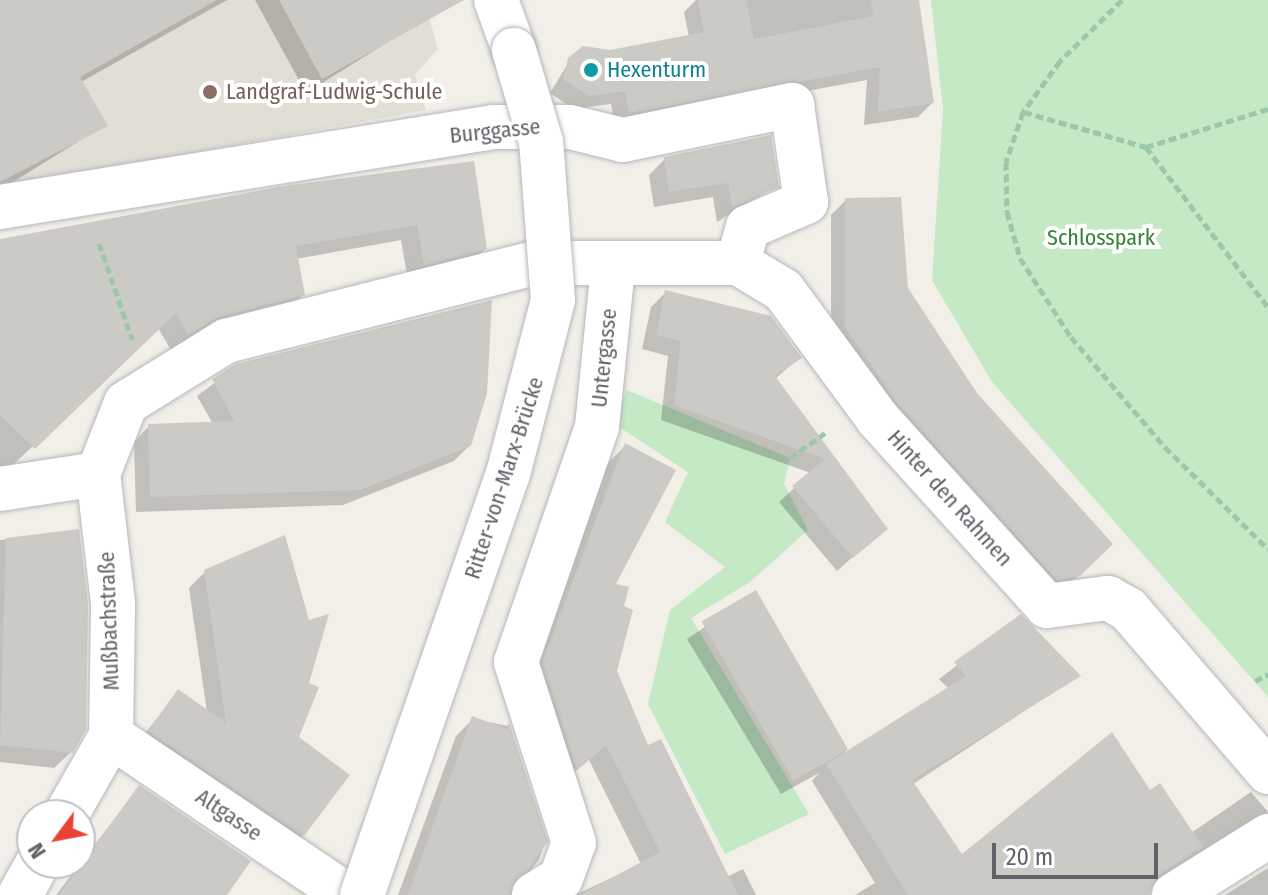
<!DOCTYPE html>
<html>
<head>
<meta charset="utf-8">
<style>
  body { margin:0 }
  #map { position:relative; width:1268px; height:895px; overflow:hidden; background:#f1efe8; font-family:"Fira Sans Condensed",sans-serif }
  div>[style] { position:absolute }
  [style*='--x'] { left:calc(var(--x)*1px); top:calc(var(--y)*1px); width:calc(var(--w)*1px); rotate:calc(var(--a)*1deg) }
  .education>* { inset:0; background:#e1ded6 }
  .green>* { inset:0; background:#c5e8c5 }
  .shadow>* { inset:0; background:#0003 }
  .building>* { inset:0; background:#cccac5; transform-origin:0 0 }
  .path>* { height:5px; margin-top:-2.5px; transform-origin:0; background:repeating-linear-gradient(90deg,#9cc7a9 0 8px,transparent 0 12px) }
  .roads { filter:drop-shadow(0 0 2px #b5b8bc) drop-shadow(0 0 2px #b5b8bc) }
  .minor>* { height:44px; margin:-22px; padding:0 22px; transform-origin:22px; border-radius:22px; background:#fff }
  .bridges { filter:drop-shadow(0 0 2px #b5b8bc) drop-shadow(0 0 2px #b5b8bc) }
  .minor-bridge>* { height:44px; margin:-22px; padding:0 22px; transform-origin:22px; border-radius:22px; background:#fff }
  .dots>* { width:22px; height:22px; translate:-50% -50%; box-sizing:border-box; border:4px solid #fff; border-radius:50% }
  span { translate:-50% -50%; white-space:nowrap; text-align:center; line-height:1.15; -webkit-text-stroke:8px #fff; paint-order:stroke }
  .culture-label { font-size:22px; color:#0d838f }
  .left { translate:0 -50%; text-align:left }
  .education-label { font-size:22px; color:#785e54 }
  .street-label { font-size:22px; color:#5f6368 }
  .park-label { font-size:22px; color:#348238 }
  .north { position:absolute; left:16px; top:799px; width:80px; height:80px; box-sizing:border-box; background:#fff; border:2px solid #bfc1c3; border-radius:50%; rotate:238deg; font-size:22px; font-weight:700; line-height:32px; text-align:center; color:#5f6368 }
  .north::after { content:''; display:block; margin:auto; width:28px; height:36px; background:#ea4335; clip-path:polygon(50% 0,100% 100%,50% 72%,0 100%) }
  .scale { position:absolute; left:992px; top:843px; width:166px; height:36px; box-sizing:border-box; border:4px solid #5f6368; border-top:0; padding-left:10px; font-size:24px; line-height:28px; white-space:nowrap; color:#5f6368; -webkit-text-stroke:6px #fff; paint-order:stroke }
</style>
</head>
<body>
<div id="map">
  <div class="education">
    <div style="clip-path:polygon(0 0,424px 0,438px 49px,415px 75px,426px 110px,0 188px)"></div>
  </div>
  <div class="green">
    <div style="clip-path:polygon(931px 0,1268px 0,1268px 697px,992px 382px,932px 280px,943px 110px)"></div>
    <div style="clip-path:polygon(627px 390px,790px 458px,784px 484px,808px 530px,750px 582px,691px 618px,809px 814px,725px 854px,648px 704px,670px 610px,725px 567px,665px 522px,688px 472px,613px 423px)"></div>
  </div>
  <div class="shadow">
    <div style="clip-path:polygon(0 0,227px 0,81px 82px,105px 125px,0 190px)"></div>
    <div style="clip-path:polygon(255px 0,403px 0,417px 24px,306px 93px)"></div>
    <div style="clip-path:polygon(696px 0,917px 0,932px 103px,918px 117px,864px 125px,867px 80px,615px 126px,611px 104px,574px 109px,550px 93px,570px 60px,689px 37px,684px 12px)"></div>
    <div style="clip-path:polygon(665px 159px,776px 186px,717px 222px,713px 197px,654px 207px,649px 175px)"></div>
    <div style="clip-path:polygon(472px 163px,485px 249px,468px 265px,408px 280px,401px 240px,296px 259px,303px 295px,286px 311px,171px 350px,158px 328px,0 477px,0 246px)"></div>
    <div style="clip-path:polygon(846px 200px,975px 394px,1110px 544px,1063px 591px,831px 343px,831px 215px)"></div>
    <div style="clip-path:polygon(666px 292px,799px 358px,775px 379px,885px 528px,837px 571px,779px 502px,811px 473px,661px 420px,668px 356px,642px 349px,651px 307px)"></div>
    <div style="clip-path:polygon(237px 366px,470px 445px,454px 461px,343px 505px,136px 512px,134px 442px,149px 426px,213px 424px,197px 396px)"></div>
    <div style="clip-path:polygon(625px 446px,613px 585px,621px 608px,615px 671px,647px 748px,727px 877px,743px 869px,756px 895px,575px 895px,641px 864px,589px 760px,559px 785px,526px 681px,608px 463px)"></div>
    <div style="clip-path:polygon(77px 531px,71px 752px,54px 768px,0 762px,0 540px)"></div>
    <div style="clip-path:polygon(205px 572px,297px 737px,303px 835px,287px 850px,134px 747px,178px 692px,207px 712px,189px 588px)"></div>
    <div style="clip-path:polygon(755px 593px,847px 749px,842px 756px,949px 689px,939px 679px,1021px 617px,1078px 676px,913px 784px,961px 857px,1150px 793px,1191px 833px,1251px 792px,1268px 812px,1154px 883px,1148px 895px,855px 895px,875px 883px,812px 781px,819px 773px,781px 794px,687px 639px)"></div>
    <div style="clip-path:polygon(473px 719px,508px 726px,545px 842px,539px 860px,510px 895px,398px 895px,456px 736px)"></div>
    <div style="clip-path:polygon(139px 787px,225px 895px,56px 895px)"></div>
    <div style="clip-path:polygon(1268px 868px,1268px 895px,1225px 895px)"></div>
  </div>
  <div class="building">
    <div style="clip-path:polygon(0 0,217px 0,80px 77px,108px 126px,0 182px)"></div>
    <div style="clip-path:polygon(279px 0,464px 0,322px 79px)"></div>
    <div style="clip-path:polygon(698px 0,746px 0,754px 39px,873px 16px,871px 0,919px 0,934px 103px,878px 112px,880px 67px,629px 113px,625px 91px,589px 96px,563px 79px,568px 58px,583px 46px,610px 50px,704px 32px)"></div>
    <div style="clip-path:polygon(771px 135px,779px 187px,732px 208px,728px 183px,669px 192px,664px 157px)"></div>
    <div style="clip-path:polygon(474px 161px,487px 249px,424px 265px,417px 225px,296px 246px,305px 295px,219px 317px,188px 335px,176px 313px,35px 449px,0 415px,0 239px,284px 186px)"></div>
    <div style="clip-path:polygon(901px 197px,908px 288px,977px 393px,1113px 544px,1080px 576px,1057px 580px,897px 403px,845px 328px,845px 198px)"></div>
    <div style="clip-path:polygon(665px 290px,771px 316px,802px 358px,775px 376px,888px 529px,853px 558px,792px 486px,825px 459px,674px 405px,681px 341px,656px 335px)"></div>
    <div style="clip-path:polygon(492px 300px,487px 393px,471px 446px,360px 490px,150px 497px,148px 424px,234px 421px,212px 379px,236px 364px)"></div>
    <div style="clip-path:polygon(625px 443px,676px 470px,616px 584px,629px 587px,624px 606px,633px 610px,617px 671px,648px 745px,661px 739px,738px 895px,580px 895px,660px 852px,606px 745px,577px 770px,542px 662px)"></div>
    <div style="clip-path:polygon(79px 529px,88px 604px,86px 729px,73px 753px,0 745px,6px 538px)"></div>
    <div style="clip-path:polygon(285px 535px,309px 620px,329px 614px,309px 683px,319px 687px,299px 737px,350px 775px,304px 836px,148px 731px,178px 689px,226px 723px,204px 570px)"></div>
    <div style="left:756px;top:590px;width:184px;height:63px;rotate:60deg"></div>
    <div style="clip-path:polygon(1021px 614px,1081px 676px,912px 780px,962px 854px,1112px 732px,1150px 790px,1160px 783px,1203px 847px,1160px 874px,1149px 895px,908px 895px,826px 764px,966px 676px,954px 662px)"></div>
    <div style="clip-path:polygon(472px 716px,507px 729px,509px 722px,548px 842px,509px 895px,408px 895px)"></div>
    <div style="clip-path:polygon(139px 785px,251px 861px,227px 895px,59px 895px)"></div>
  </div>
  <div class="path">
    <div style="--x:1122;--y:0;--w:87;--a:135.5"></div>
    <div style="--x:1060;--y:61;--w:63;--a:126"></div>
    <div style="--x:1023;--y:112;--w:53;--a:108.8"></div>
    <div style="--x:1006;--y:162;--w:50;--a:88.9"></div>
    <div style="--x:1007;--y:212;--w:48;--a:74.2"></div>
    <div style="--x:1020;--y:258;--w:94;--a:57.2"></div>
    <div style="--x:1071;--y:337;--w:145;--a:49.5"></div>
    <div style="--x:1165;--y:447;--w:145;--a:44.7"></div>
    <div style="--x:1268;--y:109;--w:128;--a:162.7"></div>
    <div style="--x:1146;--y:147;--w:201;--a:52.7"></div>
    <div style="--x:1024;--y:112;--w:127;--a:16"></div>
    <div style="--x:99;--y:243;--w:102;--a:71"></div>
    <div style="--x:790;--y:458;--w:43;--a:-35.5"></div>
    <div style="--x:1255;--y:681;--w:15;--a:-28"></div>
  </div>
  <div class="roads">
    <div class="minor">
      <div style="--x:496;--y:0;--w:53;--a:70.2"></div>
      <div style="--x:0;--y:207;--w:499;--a:-9.2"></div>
      <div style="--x:493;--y:127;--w:77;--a:0"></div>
      <div style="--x:570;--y:127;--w:55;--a:13.8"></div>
      <div style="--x:623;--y:140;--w:173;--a:-11.7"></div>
      <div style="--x:792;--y:105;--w:98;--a:81.8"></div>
      <div style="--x:806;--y:202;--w:63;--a:156.7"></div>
      <div style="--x:748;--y:227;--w:37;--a:106"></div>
      <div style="--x:0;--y:489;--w:99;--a:-8.7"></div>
      <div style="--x:111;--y:736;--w:285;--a:34"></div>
      <div style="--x:66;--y:815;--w:91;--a:-60.3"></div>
      <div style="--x:111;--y:736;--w:133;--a:-89.1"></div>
      <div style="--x:113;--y:603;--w:130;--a:-96.6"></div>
      <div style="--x:98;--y:474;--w:76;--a:-68.5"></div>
      <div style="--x:126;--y:403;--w:118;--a:-31.8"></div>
      <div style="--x:226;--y:341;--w:319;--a:-14.2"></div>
      <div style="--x:535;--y:263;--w:203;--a:0"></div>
      <div style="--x:738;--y:263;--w:52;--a:31"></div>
      <div style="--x:783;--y:290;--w:160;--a:53.6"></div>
      <div style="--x:878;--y:419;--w:252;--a:47.9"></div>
      <div style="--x:1047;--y:606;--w:62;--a:-7.5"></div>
      <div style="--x:1108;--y:598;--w:23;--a:29"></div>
      <div style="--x:1128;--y:609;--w:215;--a:49.3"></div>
      <div style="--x:20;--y:895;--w:37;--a:-61"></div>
      <div style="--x:534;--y:895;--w:32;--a:-32"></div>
      <div style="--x:561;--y:878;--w:37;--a:-70"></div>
      <div style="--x:574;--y:843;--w:190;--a:-107.8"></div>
      <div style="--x:516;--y:662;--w:249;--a:-71"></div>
      <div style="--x:597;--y:427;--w:161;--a:-84.3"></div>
      <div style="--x:1174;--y:895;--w:111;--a:-32.1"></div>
    </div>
  </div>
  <div class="bridges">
    <div class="minor-bridge">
      <div style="--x:362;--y:895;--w:446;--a:-70.9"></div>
      <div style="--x:508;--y:474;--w:180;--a:-75.5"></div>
      <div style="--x:553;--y:300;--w:158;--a:-94.3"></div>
      <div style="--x:541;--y:142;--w:96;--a:-106.4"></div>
    </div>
  </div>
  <div class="dots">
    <div style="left:591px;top:70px;background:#0f9aa8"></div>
    <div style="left:210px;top:92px;background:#8d6e63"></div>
  </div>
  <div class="culture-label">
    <span class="left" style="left:607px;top:70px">Hexenturm</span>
  </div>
  <div class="education-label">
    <span class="left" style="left:226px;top:92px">Landgraf-Ludwig-Schule</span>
  </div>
  <div class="street-label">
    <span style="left:495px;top:131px;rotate:-6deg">Burggasse</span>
    <span style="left:604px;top:358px;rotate:-84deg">Untergasse</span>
    <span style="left:504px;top:478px;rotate:-72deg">Ritter-von-Marx-Brücke</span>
    <span style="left:950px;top:498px;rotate:48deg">Hinter den Rahmen</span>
    <span style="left:109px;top:621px;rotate:-92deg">Mußbachstraße</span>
    <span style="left:229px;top:815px;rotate:34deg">Altgasse</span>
  </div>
  <div class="park-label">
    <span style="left:1101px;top:238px">Schlosspark</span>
  </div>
  <div class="north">N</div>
  <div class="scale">20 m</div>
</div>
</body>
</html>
